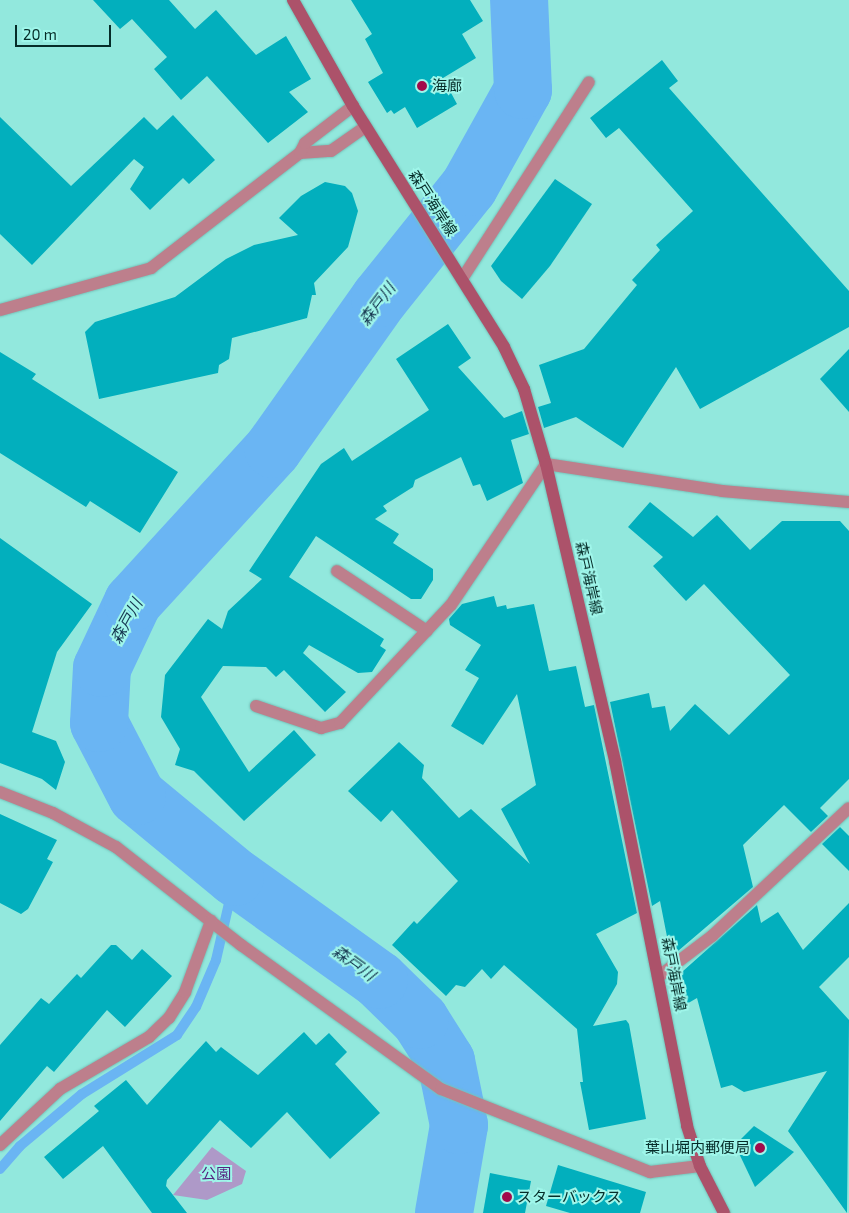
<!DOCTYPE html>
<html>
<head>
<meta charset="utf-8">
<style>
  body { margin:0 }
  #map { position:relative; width:849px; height:1213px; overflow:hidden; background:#92e8dd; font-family:"Exo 2","Noto Sans JP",sans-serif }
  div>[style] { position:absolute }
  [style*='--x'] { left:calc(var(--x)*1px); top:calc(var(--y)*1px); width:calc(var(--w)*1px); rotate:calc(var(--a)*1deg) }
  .green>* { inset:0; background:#ae99c8 }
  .stream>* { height:10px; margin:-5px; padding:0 5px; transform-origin:5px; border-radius:5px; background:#6ab5f3 }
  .river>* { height:58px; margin:-29px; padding:0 29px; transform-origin:29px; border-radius:29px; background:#6ab5f3 }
  .building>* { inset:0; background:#02afbd }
  .roads { filter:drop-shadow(0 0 1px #76c2b9) drop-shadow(0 0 1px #76c2b9) }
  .street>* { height:12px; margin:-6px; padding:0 6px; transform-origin:6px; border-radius:6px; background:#bd7f8c }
  .secondary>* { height:12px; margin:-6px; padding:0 6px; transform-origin:6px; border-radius:6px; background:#ac526a }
  .dots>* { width:14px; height:14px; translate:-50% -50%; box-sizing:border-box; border:2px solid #9ff6ea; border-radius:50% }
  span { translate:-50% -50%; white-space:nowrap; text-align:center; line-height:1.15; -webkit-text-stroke:4px #9ff6ea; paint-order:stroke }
  .poi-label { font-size:15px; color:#052c28 }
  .left { translate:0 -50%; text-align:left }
  .right { translate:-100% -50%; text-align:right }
  .street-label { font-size:15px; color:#052c28 }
  .park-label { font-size:15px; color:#562580 }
  .water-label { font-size:16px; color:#15354f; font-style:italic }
  .scale { position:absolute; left:15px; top:25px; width:96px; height:22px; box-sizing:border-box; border:2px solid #052c28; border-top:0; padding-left:6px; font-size:15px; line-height:18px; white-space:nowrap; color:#052c28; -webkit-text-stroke:4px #9ff6ea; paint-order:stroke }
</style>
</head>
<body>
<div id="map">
  <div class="green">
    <div style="clip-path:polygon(212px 1147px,246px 1171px,242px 1184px,207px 1200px,173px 1195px)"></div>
  </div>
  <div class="stream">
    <div style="--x:0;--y:1169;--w:30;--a:-49"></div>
    <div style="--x:20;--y:1146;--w:81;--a:-40"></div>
    <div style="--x:82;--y:1094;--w:112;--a:-31.8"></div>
    <div style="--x:177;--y:1035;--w:34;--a:-56"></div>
    <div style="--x:196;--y:1007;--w:51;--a:-66.9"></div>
    <div style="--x:216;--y:960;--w:85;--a:-77.1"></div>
  </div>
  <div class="river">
    <div style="--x:444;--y:1213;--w:89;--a:-80.3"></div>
    <div style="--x:459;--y:1125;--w:65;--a:-101.5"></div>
    <div style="--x:446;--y:1061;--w:49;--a:-122.4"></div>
    <div style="--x:420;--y:1020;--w:57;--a:-135.7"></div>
    <div style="--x:379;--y:980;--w:177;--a:-144.4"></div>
    <div style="--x:235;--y:877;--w:127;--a:-140.4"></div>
    <div style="--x:137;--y:796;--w:82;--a:-117.5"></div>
    <div style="--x:99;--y:723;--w:55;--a:-86.9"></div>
    <div style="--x:102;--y:668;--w:73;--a:-64.8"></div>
    <div style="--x:133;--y:602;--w:207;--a:-47.5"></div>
    <div style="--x:273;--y:449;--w:185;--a:-54.7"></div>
    <div style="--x:380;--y:298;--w:142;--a:-51.3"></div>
    <div style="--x:469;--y:187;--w:111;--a:-60.9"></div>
    <div style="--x:523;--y:90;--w:90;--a:-92.5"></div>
  </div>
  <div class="building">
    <div style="clip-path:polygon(93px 0,169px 0,195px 29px,216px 10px,256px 55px,286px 36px,311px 79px,289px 92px,308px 112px,268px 143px,207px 76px,181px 100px,154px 69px,167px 57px,132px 19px,120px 29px)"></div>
    <div style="clip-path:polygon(351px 0,470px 0,483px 21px,462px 34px,476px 58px,443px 78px,457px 104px,417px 128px,405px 107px,394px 114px,391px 110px,387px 113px,368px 82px,383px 73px,365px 39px,372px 34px)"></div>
    <div style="clip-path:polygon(662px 60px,678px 81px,669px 88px,849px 291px,849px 327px,700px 409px,676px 367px,623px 448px,576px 417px,544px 428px,538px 407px,551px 403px,539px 365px,584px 349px,637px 285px,632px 280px,660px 250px,656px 245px,693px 211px,619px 128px,606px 138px,590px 118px)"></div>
    <div style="clip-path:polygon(173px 115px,215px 160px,189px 184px,183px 178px,150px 210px,130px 189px,144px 167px,134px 159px,32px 265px,0 234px,0 117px,71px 186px,144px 117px,157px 130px)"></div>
    <div style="clip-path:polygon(555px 179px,592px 204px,550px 266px,522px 299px,501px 281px,491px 266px)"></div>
    <div style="clip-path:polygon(325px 182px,345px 186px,352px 193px,358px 211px,348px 247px,314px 283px,316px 295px,312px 295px,307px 318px,232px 338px,229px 359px,219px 365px,218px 373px,99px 399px,85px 332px,95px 322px,175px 297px,226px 259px,254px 245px,298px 235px,279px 218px,301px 196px)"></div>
    <div style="clip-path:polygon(448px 324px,471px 358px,458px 367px,504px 418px,522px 411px,529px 434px,511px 440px,523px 483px,487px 501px,480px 484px,473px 486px,461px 457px,415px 480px,413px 487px,383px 506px,387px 511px,375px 519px,399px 534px,393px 543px,433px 569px,433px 580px,421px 599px,411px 599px,316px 536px,289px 577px,384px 639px,380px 646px,386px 650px,372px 672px,358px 673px,309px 645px,303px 653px,346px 692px,325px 712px,284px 670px,276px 677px,266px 667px,223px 666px,201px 697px,249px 772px,294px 730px,316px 755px,244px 821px,194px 771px,175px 765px,180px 749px,161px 717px,165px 675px,208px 619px,222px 629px,228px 611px,262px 579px,249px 571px,321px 464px,344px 448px,352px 461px,429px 410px,396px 359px)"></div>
    <div style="clip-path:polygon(849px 349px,849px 412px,820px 379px)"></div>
    <div style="clip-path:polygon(0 352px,36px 374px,32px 379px,178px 472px,140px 533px,90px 501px,86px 507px,0 453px)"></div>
    <div style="clip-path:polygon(650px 502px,693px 537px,717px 515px,750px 550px,782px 521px,840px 521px,849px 531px,849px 779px,820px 808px,828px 816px,811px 832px,784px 805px,743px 845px,753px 887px,671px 957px,660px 901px,652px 906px,610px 702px,649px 693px,652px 708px,665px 706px,670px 731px,695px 704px,729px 735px,790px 675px,704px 584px,686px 601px,653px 566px,663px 557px,628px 527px)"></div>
    <div style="clip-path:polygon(0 538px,92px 604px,57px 652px,32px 732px,56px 741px,65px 762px,56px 790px,42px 779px,0 763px)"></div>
    <div style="clip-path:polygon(494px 596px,497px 607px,506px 605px,507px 609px,534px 604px,549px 671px,576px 666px,585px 707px,594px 705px,637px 913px,596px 934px,618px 972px,617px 984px,593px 1026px,626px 1020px,629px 1024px,646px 1119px,589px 1130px,580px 1082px,583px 1082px,577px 1029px,504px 965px,491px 979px,482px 969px,465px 987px,456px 985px,446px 996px,392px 945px,414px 921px,417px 924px,458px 881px,392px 810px,381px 822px,348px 791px,399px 742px,424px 765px,422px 778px,459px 818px,471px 809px,530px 864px,501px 809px,536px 785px,517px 694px,483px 745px,451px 726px,479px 678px,465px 670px,481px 645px,450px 625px,449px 619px,462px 604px)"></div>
    <div style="clip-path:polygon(0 814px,57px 840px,47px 859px,53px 862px,28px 909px,21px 914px,0 903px)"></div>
    <div style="clip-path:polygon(840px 827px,849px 836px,849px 871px,822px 844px)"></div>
    <div style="clip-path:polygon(849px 903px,849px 957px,819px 987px,849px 1020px,847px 1213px,788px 1131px,827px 1071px,744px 1092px,732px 1085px,721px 1088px,697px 998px,678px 1009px,673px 980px,757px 905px,761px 923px,778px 912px,803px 950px)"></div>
    <div style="clip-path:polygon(111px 945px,116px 945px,132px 960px,142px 949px,172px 976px,125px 1027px,107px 1010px,54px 1072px,47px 1066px,0 1121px,0 1045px,41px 998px,49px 1004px,77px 974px,81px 978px)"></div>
    <div style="clip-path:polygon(304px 1032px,316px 1045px,329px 1033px,347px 1052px,335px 1064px,380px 1113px,330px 1159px,287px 1112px,251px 1148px,220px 1120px,167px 1180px,166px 1186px,187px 1213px,152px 1213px,103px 1146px,63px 1179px,44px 1157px,99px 1111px,94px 1106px,126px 1080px,147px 1105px,206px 1041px,216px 1052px,221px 1047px,258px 1075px)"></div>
    <div style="clip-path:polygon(754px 1126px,794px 1152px,755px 1187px,735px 1145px)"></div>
    <div style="clip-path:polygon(558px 1165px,646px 1192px,640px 1213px,570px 1213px,546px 1206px)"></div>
    <div style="clip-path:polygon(490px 1173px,531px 1181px,525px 1213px,483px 1213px)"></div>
  </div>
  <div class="roads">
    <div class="street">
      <div style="--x:300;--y:153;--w:31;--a:-4"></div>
      <div style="--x:331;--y:151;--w:42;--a:-35.2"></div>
      <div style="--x:462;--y:279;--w:234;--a:-57.2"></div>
      <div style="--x:0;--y:310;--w:157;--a:-15.5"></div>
      <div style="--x:151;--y:268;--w:188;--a:-37.7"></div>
      <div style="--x:300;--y:153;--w:11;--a:-63"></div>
      <div style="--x:305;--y:143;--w:61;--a:-37.6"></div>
      <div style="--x:337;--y:571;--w:108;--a:33.7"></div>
      <div style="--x:256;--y:706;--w:69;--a:18.7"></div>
      <div style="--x:321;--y:728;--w:20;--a:-15"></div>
      <div style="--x:340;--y:723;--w:162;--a:-46.8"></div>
      <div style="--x:451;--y:605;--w:170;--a:-56"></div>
      <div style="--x:546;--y:464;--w:178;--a:8.7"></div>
      <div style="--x:722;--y:491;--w:127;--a:5"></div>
      <div style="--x:0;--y:792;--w:57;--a:21.6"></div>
      <div style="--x:53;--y:813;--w:72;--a:28.4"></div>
      <div style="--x:116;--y:847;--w:159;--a:38.1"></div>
      <div style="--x:241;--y:945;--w:246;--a:35.8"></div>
      <div style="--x:441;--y:1089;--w:225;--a:21.7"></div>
      <div style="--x:650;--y:1172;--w:50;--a:-6.8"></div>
      <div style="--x:658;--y:977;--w:68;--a:-37.2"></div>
      <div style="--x:712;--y:936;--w:187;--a:-43.1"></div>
      <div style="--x:0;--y:1145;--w:82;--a:-43"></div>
      <div style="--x:60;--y:1089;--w:103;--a:-30.3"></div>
      <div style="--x:149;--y:1037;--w:28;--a:-44"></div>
      <div style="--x:169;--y:1018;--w:31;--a:-58"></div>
      <div style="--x:185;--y:992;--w:76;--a:-69.9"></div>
    </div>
    <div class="secondary">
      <div style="--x:293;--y:0;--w:122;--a:60.5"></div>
      <div style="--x:353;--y:106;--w:284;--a:57.9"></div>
      <div style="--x:504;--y:347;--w:47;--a:64.5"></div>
      <div style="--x:524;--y:389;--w:78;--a:73.7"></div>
      <div style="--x:546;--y:464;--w:305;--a:76.9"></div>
      <div style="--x:615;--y:761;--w:372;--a:78.8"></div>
      <div style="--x:687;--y:1126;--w:42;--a:72"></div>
      <div style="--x:700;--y:1166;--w:53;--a:62.9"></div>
    </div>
  </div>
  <div class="dots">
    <div style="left:422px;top:86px;background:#a20a4b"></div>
    <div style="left:760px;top:1148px;background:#a20a4b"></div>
    <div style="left:507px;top:1197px;background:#a20a4b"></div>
  </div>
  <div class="poi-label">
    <span class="left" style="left:432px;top:86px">海廊</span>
    <span class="right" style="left:750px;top:1148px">葉山堀内郵便局</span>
    <span class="left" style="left:517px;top:1197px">スターバックス</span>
  </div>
  <div class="street-label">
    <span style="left:433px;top:203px;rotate:57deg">森戸海岸線</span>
    <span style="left:589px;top:578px;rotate:77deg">森戸海岸線</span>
    <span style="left:674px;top:974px;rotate:79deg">森戸海岸線</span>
  </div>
  <div class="park-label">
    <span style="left:216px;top:1174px">公園</span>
  </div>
  <div class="water-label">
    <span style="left:377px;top:304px;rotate:-53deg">森戸川</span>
    <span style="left:126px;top:621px;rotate:-61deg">森戸川</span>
    <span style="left:354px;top:963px;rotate:36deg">森戸川</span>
  </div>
  <div class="scale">20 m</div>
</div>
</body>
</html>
